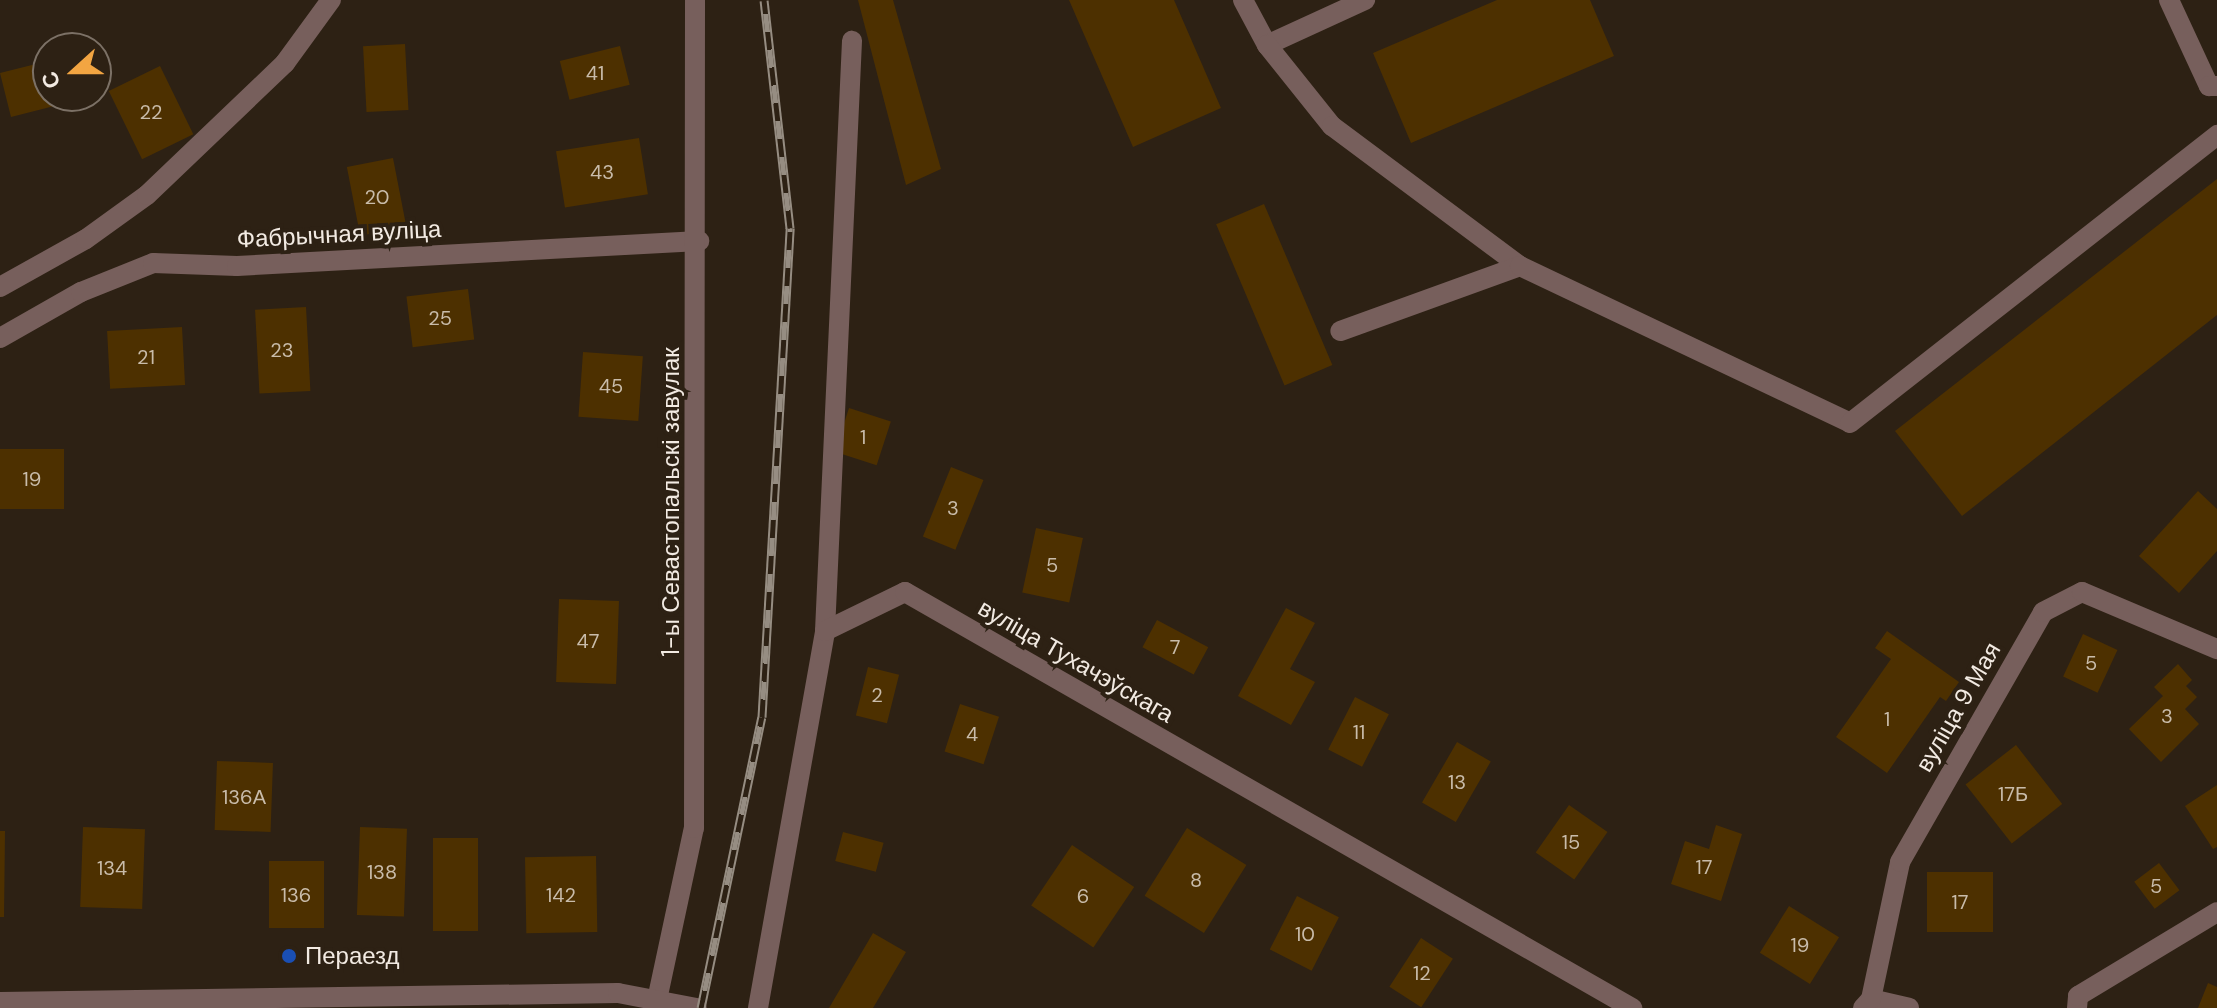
<!DOCTYPE html>
<html>
<head>
<meta charset="utf-8">
<style>
  body { margin:0 }
  #map { position:relative; width:2217px; height:1008px; overflow:hidden; background:#2d2114; font-family:"DM Sans",sans-serif }
  div>[style] { position:absolute }
  [style*='--x'] { left:calc(var(--x)*1px); top:calc(var(--y)*1px); width:calc(var(--w)*1px); rotate:calc(var(--a)*1deg) }
  .building>* { inset:0; background:#4d3000; transform-origin:0 0 }
  .minor>* { height:20px; margin:-10px; padding:0 10px; transform-origin:10px; border-radius:10px; background:#775f5c }
  .rail>* { height:9px; margin-top:-4.5px; transform-origin:0; background:repeating-linear-gradient(90deg,#2d2114 0 18px,#968d82 0 36px); box-sizing:border-box; border-block:2px solid #968d82 }
  .dots>* { width:22px; height:22px; translate:-50% -50%; box-sizing:border-box; border:4px solid #2d2114; border-radius:50% }
  span { translate:-50% -50%; white-space:nowrap; text-align:center; line-height:1.15; -webkit-text-stroke:8px #2d2114; paint-order:stroke }
  .number-label { font-size:20px; color:#c9bcaa }
  .number-label span { -webkit-text-stroke-width:0 }
  .street-label { font-size:24px; color:#f2eae2 }
  .poi-label { font-size:24px; color:#f2eae2 }
  .left { translate:0 -50%; text-align:left }
  .north { position:absolute; left:32px; top:32px; width:80px; height:80px; box-sizing:border-box; background:#2d2114; border:2px solid #7c7166; border-radius:50%; rotate:249deg; font-size:22px; font-weight:700; line-height:32px; text-align:center; color:#f2eae2 }
  .north::after { content:''; display:block; margin:auto; width:28px; height:36px; background:#f2a542; clip-path:polygon(50% 0,100% 100%,50% 72%,0 100%) }
</style>
</head>
<body>
<div id="map">
  <div class="building">
    <div style="clip-path:polygon(858px 0,893px 0,941px 169px,906px 185px)"></div>
    <div style="clip-path:polygon(1069px 0,1174px 0,1221px 108px,1133px 147px)"></div>
    <div style="clip-path:polygon(1497px 0,1590px 0,1614px 56px,1411px 143px,1373px 53px)"></div>
    <div style="left:405px;top:44px;width:66px;height:42px;rotate:87deg"></div>
    <div style="left:620px;top:46px;width:40px;height:62px;rotate:76deg"></div>
    <div style="clip-path:polygon(48px 61px,48px 96px,69px 96px,70px 102px,11px 117px,0 73px)"></div>
    <div style="left:160px;top:66px;width:76px;height:57px;rotate:64deg"></div>
    <div style="left:639px;top:138px;width:57px;height:84px;rotate:81deg"></div>
    <div style="left:393px;top:158px;width:70px;height:47px;rotate:79deg"></div>
    <div style="clip-path:polygon(2217px 179px,2217px 315px,1962px 516px,1895px 431px)"></div>
    <div style="left:1264px;top:204px;width:175px;height:52px;rotate:67deg"></div>
    <div style="left:468px;top:289px;width:51px;height:62px;rotate:83deg"></div>
    <div style="left:306px;top:307px;width:84px;height:51px;rotate:87deg"></div>
    <div style="left:182px;top:327px;width:58px;height:75px;rotate:87deg"></div>
    <div style="left:583px;top:352px;width:60px;height:65px;rotate:4deg"></div>
    <div style="left:849px;top:408px;width:44px;height:46px;rotate:18deg"></div>
    <div style="left:0;top:449px;width:64px;height:60px"></div>
    <div style="left:951px;top:467px;width:35px;height:75px;rotate:22deg"></div>
    <div style="clip-path:polygon(2198px 491px,2217px 509px,2217px 551px,2179px 593px,2139px 556px)"></div>
    <div style="left:1036px;top:528px;width:48px;height:66px;rotate:12deg"></div>
    <div style="left:559px;top:599px;width:60px;height:83px;rotate:2deg"></div>
    <div style="clip-path:polygon(1286px 608px,1315px 623px,1290px 669px,1315px 682px,1291px 725px,1238px 696px)"></div>
    <div style="left:1157px;top:620px;width:58px;height:31px;rotate:28deg"></div>
    <div style="clip-path:polygon(1887px 631px,1959px 682px,1946px 701px,1940px 697px,1887px 773px,1836px 737px,1891px 659px,1875px 648px)"></div>
    <div style="left:2083px;top:634px;width:38px;height:47px;rotate:25deg"></div>
    <div style="clip-path:polygon(2178px 664px,2192px 680px,2186px 686px,2197px 697px,2185px 709px,2199px 724px,2161px 762px,2129px 729px,2163px 696px,2154px 687px)"></div>
    <div style="left:868px;top:667px;width:32px;height:50px;rotate:14deg"></div>
    <div style="left:1355px;top:697px;width:38px;height:59px;rotate:27deg"></div>
    <div style="left:960px;top:704px;width:41px;height:50px;rotate:18deg"></div>
    <div style="left:1457px;top:742px;width:39px;height:70px;rotate:30deg"></div>
    <div style="left:2016px;top:745px;width:75px;height:64px;rotate:52deg"></div>
    <div style="left:217px;top:761px;width:56px;height:69px;rotate:2deg"></div>
    <div style="clip-path:polygon(2217px 785px,2217px 847px,2213px 849px,2185px 806px)"></div>
    <div style="left:1569px;top:805px;width:47px;height:58px;rotate:35deg"></div>
    <div style="clip-path:polygon(1716px 825px,1742px 834px,1721px 901px,1671px 884px,1685px 841px,1709px 849px)"></div>
    <div style="left:83px;top:827px;width:62px;height:80px;rotate:2deg"></div>
    <div style="left:360px;top:827px;width:47px;height:88px;rotate:2deg"></div>
    <div style="left:1187px;top:828px;width:70px;height:80px;rotate:32deg"></div>
    <div style="clip-path:polygon(0 831px,5px 831px,4px 917px,0 917px)"></div>
    <div style="left:843px;top:832px;width:42px;height:30px;rotate:15deg"></div>
    <div style="left:433px;top:838px;width:45px;height:93px"></div>
    <div style="left:1072px;top:845px;width:75px;height:73px;rotate:34deg"></div>
    <div style="left:596px;top:856px;width:76px;height:71px;rotate:89deg"></div>
    <div style="left:324px;top:861px;width:67px;height:55px;rotate:90deg"></div>
    <div style="left:2159px;top:863px;width:34px;height:31px;rotate:53deg"></div>
    <div style="left:1993px;top:872px;width:60px;height:66px;rotate:90deg"></div>
    <div style="left:1297px;top:896px;width:47px;height:60px;rotate:27deg"></div>
    <div style="left:1789px;top:906px;width:59px;height:55px;rotate:32deg"></div>
    <div style="clip-path:polygon(873px 933px,906px 952px,873px 1008px,829px 1008px)"></div>
    <div style="left:1421px;top:938px;width:38px;height:58px;rotate:33deg"></div>
    <div style="clip-path:polygon(2208px 983px,2217px 987px,2217px 1008px,2198px 1008px)"></div>
  </div>
  <div class="minor">
    <div style="--x:1243;--y:0;--w:51;--a:61.9"></div>
    <div style="--x:1267;--y:45;--w:108;--a:-24.7"></div>
    <div style="--x:2169;--y:0;--w:95;--a:65.1"></div>
    <div style="--x:2209;--y:86;--w:8;--a:0"></div>
    <div style="--x:1267;--y:45;--w:104;--a:51.3"></div>
    <div style="--x:1332;--y:126;--w:234;--a:36.7"></div>
    <div style="--x:1520;--y:266;--w:191;--a:160.1"></div>
    <div style="--x:1520;--y:266;--w:365;--a:25.4"></div>
    <div style="--x:1850;--y:423;--w:467;--a:-38.1"></div>
    <div style="--x:0;--y:287;--w:98;--a:-29.2"></div>
    <div style="--x:86;--y:239;--w:75;--a:-35.8"></div>
    <div style="--x:147;--y:195;--w:191;--a:-43.7"></div>
    <div style="--x:285;--y:63;--w:78;--a:-53.9"></div>
    <div style="--x:0;--y:338;--w:93;--a:-29.6"></div>
    <div style="--x:81;--y:292;--w:78;--a:-21.9"></div>
    <div style="--x:153;--y:263;--w:84;--a:2"></div>
    <div style="--x:237;--y:266;--w:463;--a:-3.1"></div>
    <div style="--x:825;--y:631;--w:591;--a:-87.38"></div>
    <div style="--x:1871;--y:999;--w:39;--a:13"></div>
    <div style="--x:657;--y:1000;--w:176;--a:-77.9"></div>
    <div style="--x:694;--y:828;--w:828;--a:-89.93"></div>
    <div style="--x:0;--y:1002;--w:618;--a:-0.83"></div>
    <div style="--x:618;--y:993;--w:80;--a:10.8"></div>
    <div style="--x:758;--y:1008;--w:383;--a:-79.9"></div>
    <div style="--x:825;--y:631;--w:89;--a:-26"></div>
    <div style="--x:905;--y:592;--w:838;--a:29.78"></div>
    <div style="--x:1863;--y:1008;--w:12;--a:-48"></div>
    <div style="--x:1871;--y:999;--w:140;--a:-78"></div>
    <div style="--x:1900;--y:862;--w:288;--a:-60.2"></div>
    <div style="--x:2043;--y:612;--w:44;--a:-27.1"></div>
    <div style="--x:2082;--y:592;--w:147;--a:22.9"></div>
    <div style="--x:2077;--y:1008;--w:12;--a:-85"></div>
    <div style="--x:2078;--y:996;--w:162;--a:-31.1"></div>
  </div>
  <div class="rail">
    <div style="--x:701;--y:1008;--w:297;--a:-78.2"></div>
    <div style="--x:762;--y:717;--w:490;--a:-86.7"></div>
    <div style="--x:790;--y:228;--w:229;--a:-96.5"></div>
  </div>
  <div class="dots">
    <div style="left:289px;top:956px;background:#1a4fb4"></div>
  </div>
  <div class="number-label">
    <span style="left:595px;top:73px">41</span>
    <span style="left:151px;top:112px">22</span>
    <span style="left:602px;top:172px">43</span>
    <span style="left:377px;top:197px">20</span>
    <span style="left:440px;top:318px">25</span>
    <span style="left:282px;top:350px">23</span>
    <span style="left:146px;top:357px">21</span>
    <span style="left:611px;top:386px">45</span>
    <span style="left:863px;top:437px">1</span>
    <span style="left:32px;top:479px">19</span>
    <span style="left:953px;top:508px">3</span>
    <span style="left:1052px;top:565px">5</span>
    <span style="left:588px;top:641px">47</span>
    <span style="left:1175px;top:647px">7</span>
    <span style="left:2091px;top:663px">5</span>
    <span style="left:877px;top:695px">2</span>
    <span style="left:2167px;top:716px">3</span>
    <span style="left:1887px;top:719px">1</span>
    <span style="left:1359px;top:732px">11</span>
    <span style="left:972px;top:734px">4</span>
    <span style="left:1457px;top:782px">13</span>
    <span style="left:2013px;top:794px">17Б</span>
    <span style="left:244px;top:797px">136А</span>
    <span style="left:1571px;top:842px">15</span>
    <span style="left:1704px;top:867px">17</span>
    <span style="left:112px;top:868px">134</span>
    <span style="left:382px;top:872px">138</span>
    <span style="left:1196px;top:880px">8</span>
    <span style="left:2156px;top:886px">5</span>
    <span style="left:296px;top:895px">136</span>
    <span style="left:561px;top:895px">142</span>
    <span style="left:1083px;top:896px">6</span>
    <span style="left:1960px;top:902px">17</span>
    <span style="left:1305px;top:934px">10</span>
    <span style="left:1800px;top:945px">19</span>
    <span style="left:1422px;top:973px">12</span>
  </div>
  <div class="street-label">
    <span style="left:339px;top:234px;rotate:-3deg">Фабрычная вуліца</span>
    <span style="left:671px;top:502px;rotate:-90deg">1-ы Севастопальскі завулак</span>
    <span style="left:1076px;top:661px;rotate:30deg">вуліца Тухачэўскага</span>
    <span style="left:1958px;top:707px;rotate:-60deg">вуліца 9 Мая</span>
  </div>
  <div class="poi-label">
    <span class="left" style="left:305px;top:956px">Пераезд</span>
  </div>
  <div class="north">С</div>
</div>
</body>
</html>
